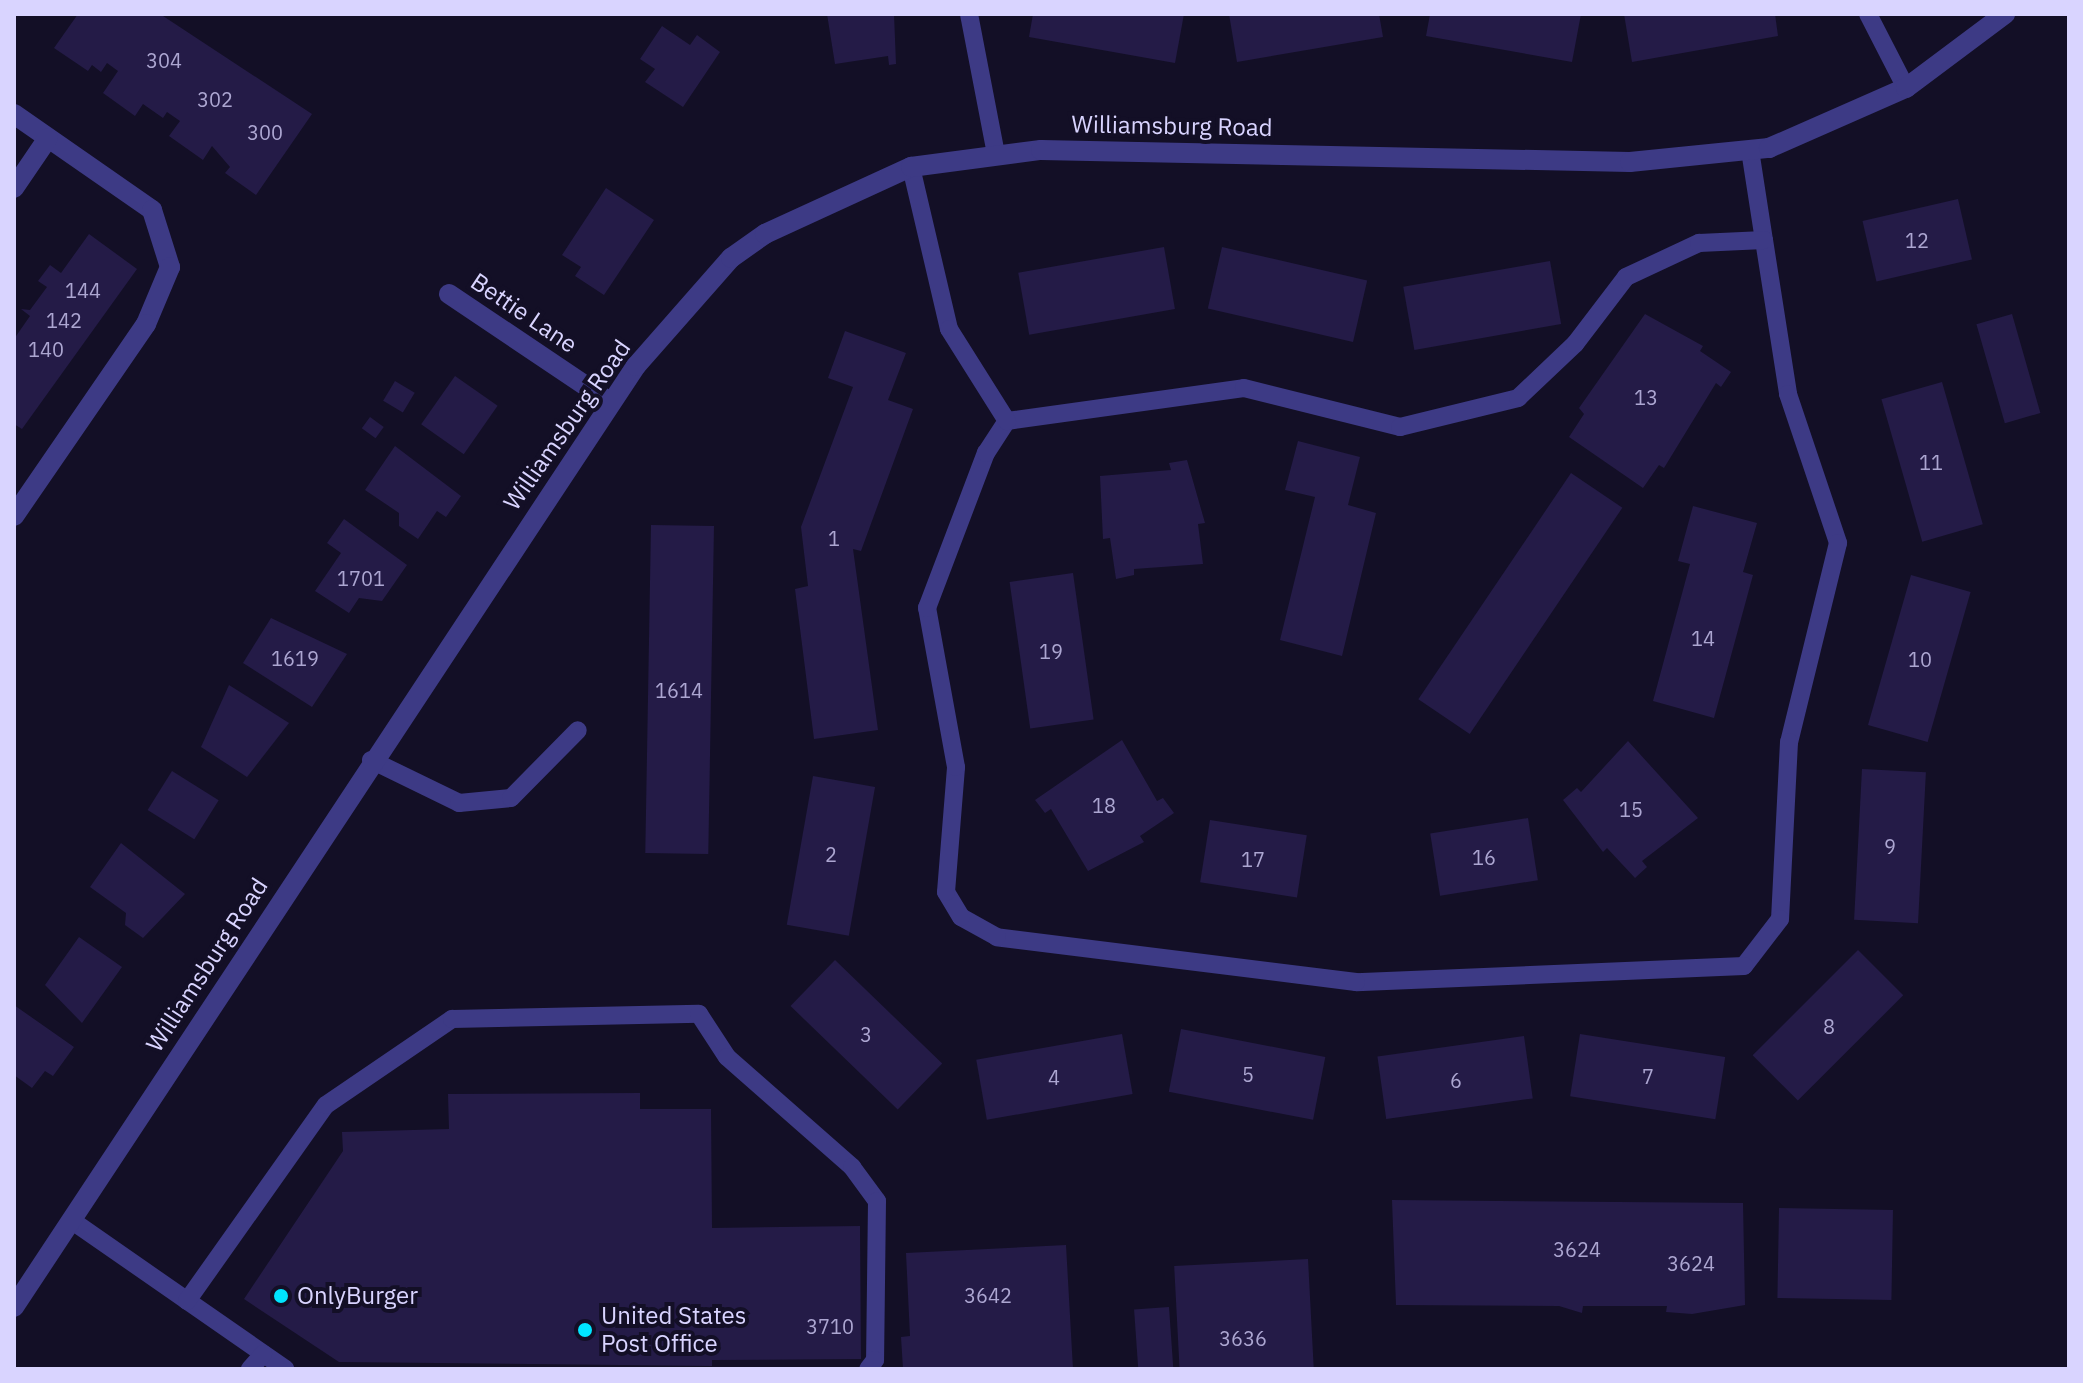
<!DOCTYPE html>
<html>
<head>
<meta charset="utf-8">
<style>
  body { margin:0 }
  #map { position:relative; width:2083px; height:1383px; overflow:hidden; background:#130f26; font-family:"IBM Plex Sans",sans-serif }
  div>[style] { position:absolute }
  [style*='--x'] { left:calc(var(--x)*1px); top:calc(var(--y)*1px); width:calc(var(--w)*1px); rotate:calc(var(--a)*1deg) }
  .building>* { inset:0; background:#241b47; transform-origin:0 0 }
  .lane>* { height:18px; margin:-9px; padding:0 9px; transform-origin:9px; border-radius:9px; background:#3d3a85 }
  .street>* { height:20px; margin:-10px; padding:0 10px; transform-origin:10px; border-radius:10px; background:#3d3a85 }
  .dots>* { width:22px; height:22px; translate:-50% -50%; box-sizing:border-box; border:4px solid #130f26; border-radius:50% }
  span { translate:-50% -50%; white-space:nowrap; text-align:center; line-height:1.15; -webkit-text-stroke:8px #130f26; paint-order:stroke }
  .number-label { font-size:20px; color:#aca6d1 }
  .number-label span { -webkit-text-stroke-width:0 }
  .street-label { font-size:24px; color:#d9d4ff }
  .poi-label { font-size:24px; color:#d9d4ff }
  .left { translate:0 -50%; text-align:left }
  .frame { position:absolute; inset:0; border:16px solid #d9d4ff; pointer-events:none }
</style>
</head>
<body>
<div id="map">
  <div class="building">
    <div style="clip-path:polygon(78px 14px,160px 14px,312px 114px,256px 195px,225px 173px,230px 167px,212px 146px,203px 160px,169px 136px,180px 121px,167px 112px,163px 118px,143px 104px,135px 116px,103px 93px,118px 71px,107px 63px,101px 72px,92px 65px,88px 71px,54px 48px)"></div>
    <div style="clip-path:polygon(827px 14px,894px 14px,896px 64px,889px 65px,888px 56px,835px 64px)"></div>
    <div style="clip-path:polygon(1033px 14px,1184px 14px,1175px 63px,1029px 37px)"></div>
    <div style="clip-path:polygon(1229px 14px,1379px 14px,1383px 37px,1237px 62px)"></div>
    <div style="clip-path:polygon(1430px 14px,1581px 14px,1572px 62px,1426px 36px)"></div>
    <div style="clip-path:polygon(1624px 14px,1775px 14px,1778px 36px,1632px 62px)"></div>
    <div style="clip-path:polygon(662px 26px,690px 45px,697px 35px,720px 52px,683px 107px,645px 82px,655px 69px,640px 59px)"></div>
    <div style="clip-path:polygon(606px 188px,654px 220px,604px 295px,575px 276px,581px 267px,562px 255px)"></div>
    <div style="left:1958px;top:199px;width:62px;height:98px;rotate:77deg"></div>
    <div style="clip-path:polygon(89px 234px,137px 269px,22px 429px,14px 424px,14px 339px,30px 316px,21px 309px,30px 310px,47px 287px,38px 281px,50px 265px,61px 273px)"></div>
    <div style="left:1164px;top:247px;width:63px;height:148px;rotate:80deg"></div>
    <div style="left:1222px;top:247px;width:149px;height:63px;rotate:13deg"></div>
    <div style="left:1550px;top:261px;width:64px;height:149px;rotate:80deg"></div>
    <div style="clip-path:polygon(1645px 314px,1703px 346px,1700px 351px,1731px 372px,1721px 387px,1716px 383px,1664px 468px,1659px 465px,1643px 488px,1569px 437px,1584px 414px,1579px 408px)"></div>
    <div style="left:2012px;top:314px;width:103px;height:37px;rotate:74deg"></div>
    <div style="clip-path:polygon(845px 331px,906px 353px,888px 400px,913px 409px,861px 551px,853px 549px,878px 730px,814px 739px,795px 589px,808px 586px,801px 527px,853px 387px,828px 378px)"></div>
    <div style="left:455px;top:376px;width:52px;height:59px;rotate:35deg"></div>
    <div style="left:395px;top:381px;width:23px;height:23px;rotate:31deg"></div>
    <div style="left:1942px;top:382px;width:148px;height:63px;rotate:74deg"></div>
    <div style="left:370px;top:417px;width:17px;height:14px;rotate:36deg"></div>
    <div style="clip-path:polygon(1298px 441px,1360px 457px,1348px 505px,1376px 513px,1342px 656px,1280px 640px,1315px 497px,1285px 490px)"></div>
    <div style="clip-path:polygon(395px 446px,461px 496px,446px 517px,437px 511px,418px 539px,399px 526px,399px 513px,365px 490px)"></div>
    <div style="clip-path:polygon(1187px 460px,1205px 523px,1198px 524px,1203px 564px,1134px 569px,1134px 575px,1116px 579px,1110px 538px,1103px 539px,1100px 476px,1171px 470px,1169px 463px)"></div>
    <div style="left:1571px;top:473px;width:62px;height:273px;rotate:34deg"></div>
    <div style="clip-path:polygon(1693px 506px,1757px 523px,1743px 572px,1753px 575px,1714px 718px,1653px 701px,1690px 564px,1678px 561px)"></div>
    <div style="clip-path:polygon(344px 519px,407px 565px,382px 601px,359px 598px,349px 613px,315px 591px,341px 553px,327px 543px)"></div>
    <div style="left:651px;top:525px;width:63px;height:328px;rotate:1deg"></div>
    <div style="left:1073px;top:573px;width:148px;height:64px;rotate:82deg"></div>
    <div style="left:1911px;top:575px;width:62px;height:156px;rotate:16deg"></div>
    <div style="clip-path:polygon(271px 618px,347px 654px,312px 707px,243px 663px)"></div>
    <div style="clip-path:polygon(229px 685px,289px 723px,247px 777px,201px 747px)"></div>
    <div style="clip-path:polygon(1122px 740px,1157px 801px,1163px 798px,1174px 813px,1140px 836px,1144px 842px,1088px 871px,1051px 809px,1045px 813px,1035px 800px)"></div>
    <div style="clip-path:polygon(1628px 741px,1698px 818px,1642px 861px,1647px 867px,1635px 878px,1607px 848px,1603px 852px,1563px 800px,1577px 788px,1581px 792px)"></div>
    <div style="left:1862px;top:769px;width:64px;height:151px;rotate:3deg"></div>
    <div style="left:172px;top:771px;width:55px;height:46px;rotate:32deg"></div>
    <div style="left:813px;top:776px;width:63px;height:151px;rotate:10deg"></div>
    <div style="left:1528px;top:818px;width:63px;height:99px;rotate:81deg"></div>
    <div style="left:1210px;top:820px;width:98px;height:63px;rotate:9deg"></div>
    <div style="clip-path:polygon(121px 843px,185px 894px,143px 938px,125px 925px,126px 913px,90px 887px)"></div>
    <div style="clip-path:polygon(79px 937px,122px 967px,82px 1023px,45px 985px)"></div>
    <div style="left:1858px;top:950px;width:64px;height:149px;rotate:45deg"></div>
    <div style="left:835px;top:960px;width:149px;height:64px;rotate:44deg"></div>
    <div style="clip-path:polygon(14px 1005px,74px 1047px,53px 1076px,45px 1071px,32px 1088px,14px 1075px)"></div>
    <div style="left:1181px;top:1029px;width:147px;height:64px;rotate:11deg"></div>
    <div style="left:1122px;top:1034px;width:61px;height:148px;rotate:80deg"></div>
    <div style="left:1580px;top:1034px;width:147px;height:63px;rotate:9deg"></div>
    <div style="left:1524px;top:1036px;width:63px;height:148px;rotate:82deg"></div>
    <div style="clip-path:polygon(640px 1093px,640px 1109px,711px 1109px,712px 1228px,860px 1226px,861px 1359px,712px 1360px,712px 1366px,339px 1362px,244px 1299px,343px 1151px,342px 1132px,449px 1129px,448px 1094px)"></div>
    <div style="clip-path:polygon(1392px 1200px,1743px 1203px,1745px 1305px,1692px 1314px,1666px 1312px,1667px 1306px,1583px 1306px,1582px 1313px,1559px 1306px,1396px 1305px)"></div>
    <div style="left:1779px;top:1208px;width:114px;height:90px;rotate:1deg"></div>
    <div style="clip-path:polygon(1066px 1245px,1073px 1369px,903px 1369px,901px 1337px,910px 1336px,906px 1253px)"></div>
    <div style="left:1308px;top:1259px;width:110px;height:134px;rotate:87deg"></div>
    <div style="left:1169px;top:1307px;width:62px;height:35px;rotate:86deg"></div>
  </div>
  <div class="lane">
    <div style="--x:969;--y:14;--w:143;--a:79.1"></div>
    <div style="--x:1868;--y:14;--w:83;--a:62.8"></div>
    <div style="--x:1750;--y:150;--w:91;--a:81.2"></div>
    <div style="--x:1764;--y:240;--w:156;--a:81.1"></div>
    <div style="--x:1788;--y:394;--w:157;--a:71.4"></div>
    <div style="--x:1838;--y:543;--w:205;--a:103.8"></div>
    <div style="--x:1789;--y:742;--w:177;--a:92.9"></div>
    <div style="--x:1780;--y:919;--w:59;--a:127.5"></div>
    <div style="--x:1744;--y:966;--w:388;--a:177.6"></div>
    <div style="--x:1356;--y:982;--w:362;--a:-172.9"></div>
    <div style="--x:997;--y:937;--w:41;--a:-150.9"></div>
    <div style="--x:961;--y:917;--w:29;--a:-121"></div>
    <div style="--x:946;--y:892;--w:125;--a:-85.4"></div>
    <div style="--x:956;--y:767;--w:162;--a:-100.3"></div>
    <div style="--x:927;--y:608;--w:166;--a:-69.2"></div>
    <div style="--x:986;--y:453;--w:38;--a:-57"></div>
    <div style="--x:1007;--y:421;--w:239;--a:-7.9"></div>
    <div style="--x:1244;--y:388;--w:161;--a:14"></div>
    <div style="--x:1400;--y:427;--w:122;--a:-13.8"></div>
    <div style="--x:1518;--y:398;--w:79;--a:-43.5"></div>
    <div style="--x:1575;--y:344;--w:84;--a:-52.7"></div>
    <div style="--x:1626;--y:277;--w:81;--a:-25"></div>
    <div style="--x:1699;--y:243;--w:65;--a:-2.6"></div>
    <div style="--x:911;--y:167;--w:166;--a:76.8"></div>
    <div style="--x:949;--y:329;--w:109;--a:57.8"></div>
    <div style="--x:371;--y:760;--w:98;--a:26"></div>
    <div style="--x:459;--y:803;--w:52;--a:-5.5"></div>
    <div style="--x:511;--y:798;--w:95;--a:-45.4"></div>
    <div style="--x:71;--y:1220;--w:261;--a:34.8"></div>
    <div style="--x:187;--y:1301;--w:240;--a:-54.7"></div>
    <div style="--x:326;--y:1105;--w:153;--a:-34.3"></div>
    <div style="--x:452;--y:1019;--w:247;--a:-1.2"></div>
    <div style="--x:699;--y:1014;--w:51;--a:56.9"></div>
    <div style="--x:727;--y:1057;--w:167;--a:41.3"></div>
    <div style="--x:852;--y:1167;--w:42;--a:53.7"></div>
    <div style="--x:877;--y:1201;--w:159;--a:90.7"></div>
    <div style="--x:875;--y:1360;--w:11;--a:128"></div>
    <div style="--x:250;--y:1369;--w:20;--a:-49"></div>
  </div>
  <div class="street">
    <div style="--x:14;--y:114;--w:168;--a:34.8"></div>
    <div style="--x:152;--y:210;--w:60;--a:72.5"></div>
    <div style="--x:170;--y:267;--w:62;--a:112.8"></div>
    <div style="--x:146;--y:324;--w:233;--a:124.5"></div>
    <div style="--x:14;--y:188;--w:60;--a:-55.8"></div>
    <div style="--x:449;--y:294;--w:195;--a:33.9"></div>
    <div style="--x:14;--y:1307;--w:1128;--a:-56.54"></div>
    <div style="--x:636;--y:366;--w:144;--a:-48.7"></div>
    <div style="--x:731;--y:258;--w:42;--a:-35.2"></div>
    <div style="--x:765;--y:234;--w:161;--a:-24.7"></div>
    <div style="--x:911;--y:167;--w:131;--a:-7.5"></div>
    <div style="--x:1041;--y:150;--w:589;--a:1.17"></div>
    <div style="--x:1630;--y:162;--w:140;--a:-5.8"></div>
    <div style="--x:1769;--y:148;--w:150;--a:-23.7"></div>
    <div style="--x:1906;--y:88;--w:124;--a:-36.8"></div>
  </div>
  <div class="dots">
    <div style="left:281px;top:1296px;background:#00e5ff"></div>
    <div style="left:585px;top:1330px;background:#00e5ff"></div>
  </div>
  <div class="number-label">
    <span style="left:164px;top:60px">304</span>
    <span style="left:215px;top:99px">302</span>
    <span style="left:265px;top:132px">300</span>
    <span style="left:1917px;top:240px">12</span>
    <span style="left:83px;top:290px">144</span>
    <span style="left:64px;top:320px">142</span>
    <span style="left:46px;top:349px">140</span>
    <span style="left:1646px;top:397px">13</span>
    <span style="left:1931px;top:462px">11</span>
    <span style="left:834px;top:538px">1</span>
    <span style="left:361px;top:578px">1701</span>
    <span style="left:1703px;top:638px">14</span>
    <span style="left:1051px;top:651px">19</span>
    <span style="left:295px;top:658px">1619</span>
    <span style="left:1920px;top:659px">10</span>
    <span style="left:679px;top:690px">1614</span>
    <span style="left:1104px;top:805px">18</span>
    <span style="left:1631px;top:809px">15</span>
    <span style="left:1890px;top:846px">9</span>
    <span style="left:831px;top:854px">2</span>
    <span style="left:1484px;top:857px">16</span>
    <span style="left:1253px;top:859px">17</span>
    <span style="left:1829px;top:1026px">8</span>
    <span style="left:866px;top:1034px">3</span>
    <span style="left:1248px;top:1074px">5</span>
    <span style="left:1648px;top:1076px">7</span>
    <span style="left:1054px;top:1077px">4</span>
    <span style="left:1456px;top:1080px">6</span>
    <span style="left:1577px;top:1249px">3624</span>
    <span style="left:1691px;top:1263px">3624</span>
    <span style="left:988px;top:1295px">3642</span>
    <span style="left:830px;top:1326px">3710</span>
    <span style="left:1243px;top:1338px">3636</span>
  </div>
  <div class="street-label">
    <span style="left:1172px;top:126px;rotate:1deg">Williamsburg Road</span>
    <span style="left:524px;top:313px;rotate:34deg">Bettie Lane</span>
    <span style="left:567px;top:425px;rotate:-55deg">Williamsburg Road</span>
    <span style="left:207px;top:965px;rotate:-57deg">Williamsburg Road</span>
  </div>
  <div class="poi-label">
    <span class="left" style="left:297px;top:1296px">OnlyBurger</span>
    <span class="left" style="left:601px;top:1330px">United States<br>Post Office</span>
  </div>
  <div class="frame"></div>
</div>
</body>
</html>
